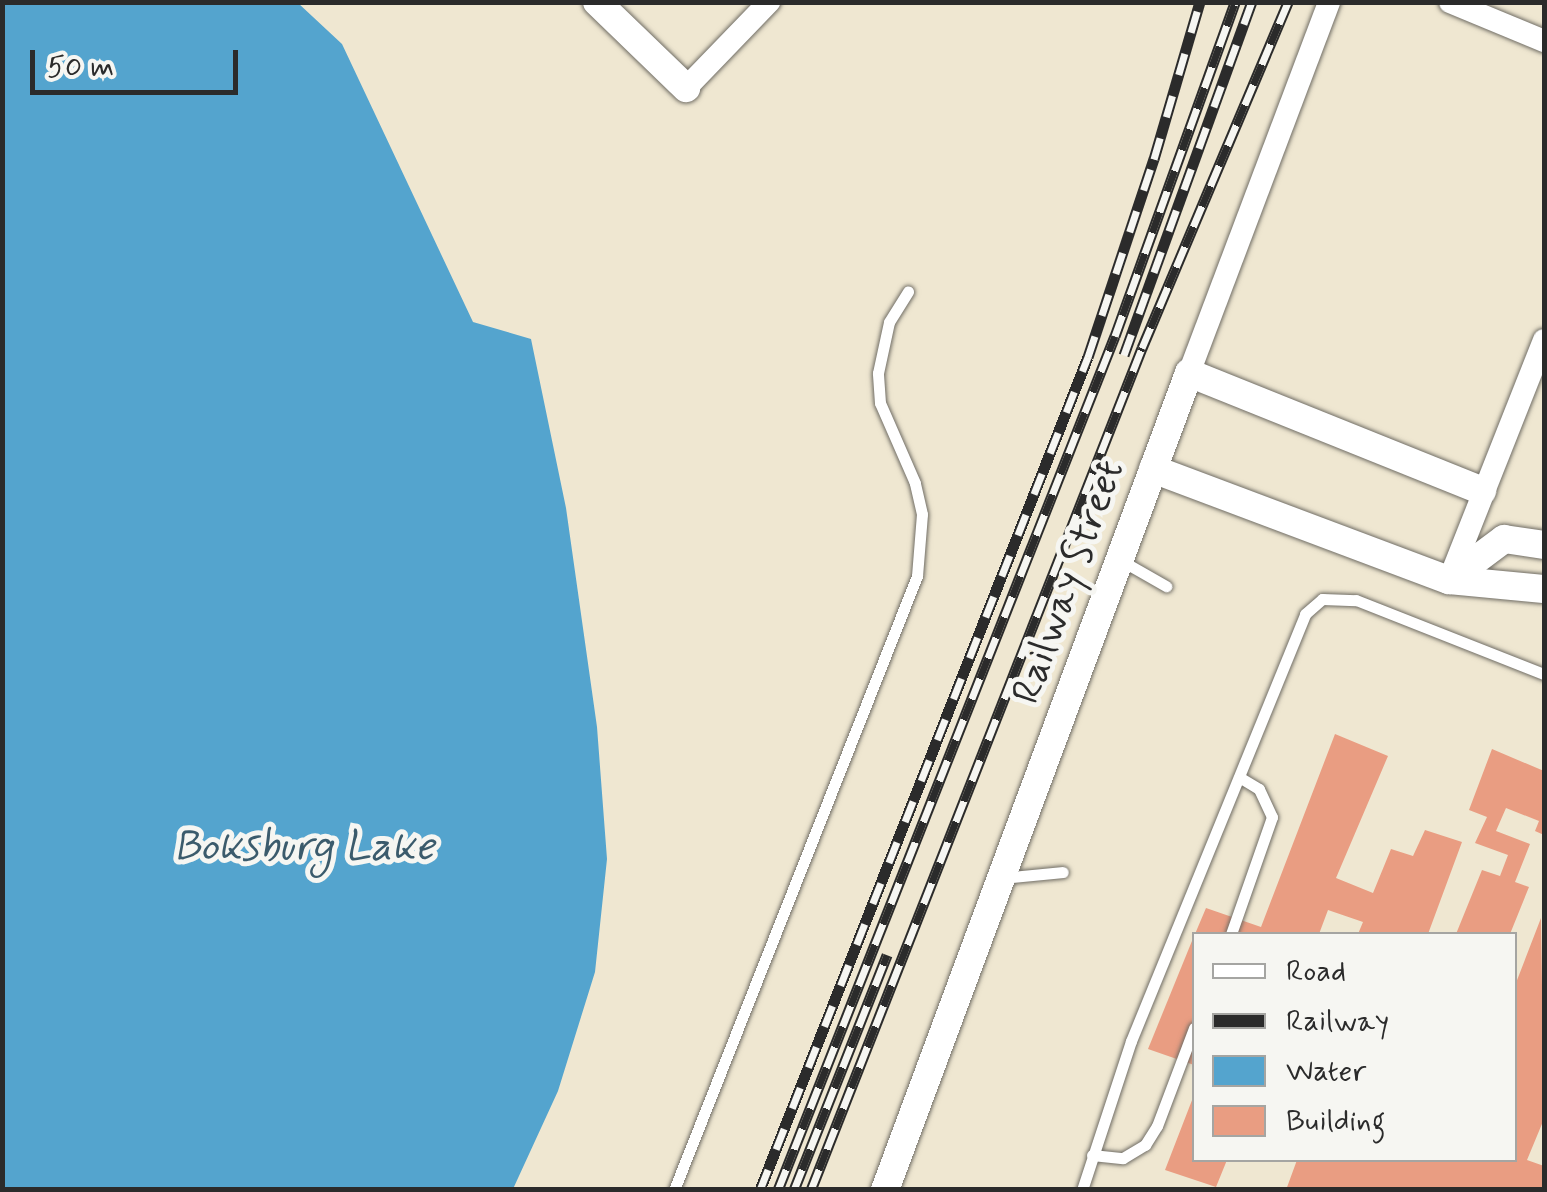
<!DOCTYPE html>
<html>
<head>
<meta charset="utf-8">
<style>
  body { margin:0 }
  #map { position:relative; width:1547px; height:1192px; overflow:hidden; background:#efe7d1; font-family:Mynerve,sans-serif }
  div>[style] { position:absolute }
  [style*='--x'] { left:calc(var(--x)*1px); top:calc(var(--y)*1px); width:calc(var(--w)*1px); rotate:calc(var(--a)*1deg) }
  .water>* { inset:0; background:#54a4ce }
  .building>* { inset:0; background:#e99d82 }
  .roads { filter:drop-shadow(0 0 2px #706d65) drop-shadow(0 0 2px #706d65) }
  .service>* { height:11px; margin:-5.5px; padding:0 5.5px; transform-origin:5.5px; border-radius:5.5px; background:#fff }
  .minor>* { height:22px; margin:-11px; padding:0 11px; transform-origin:11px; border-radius:11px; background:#fff }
  .tertiary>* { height:28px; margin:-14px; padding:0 14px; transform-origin:14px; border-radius:14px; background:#fff }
  .rail>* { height:11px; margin-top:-5.5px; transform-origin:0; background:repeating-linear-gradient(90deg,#f6f6f2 0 22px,#2b2b2b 0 44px); box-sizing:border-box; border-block:2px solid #2b2b2b }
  span { translate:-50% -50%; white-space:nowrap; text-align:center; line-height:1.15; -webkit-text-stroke:10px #f6f6f2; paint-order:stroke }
  .street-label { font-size:40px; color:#2b2b2b }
  .water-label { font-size:42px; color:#3b5b6c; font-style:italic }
  .frame { position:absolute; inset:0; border:5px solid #2b2b2b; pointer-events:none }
  .legend { position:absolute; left:1192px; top:932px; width:325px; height:230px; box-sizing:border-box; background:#f6f6f2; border:2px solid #a5a5a2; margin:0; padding:12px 18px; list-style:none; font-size:30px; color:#2b2b2b }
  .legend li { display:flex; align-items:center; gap:20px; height:50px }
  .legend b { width:50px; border:2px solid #a5a5a2 }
  .scale { position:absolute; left:30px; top:50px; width:208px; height:45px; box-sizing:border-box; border:5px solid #2b2b2b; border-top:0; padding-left:12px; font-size:30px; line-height:35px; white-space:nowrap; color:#2b2b2b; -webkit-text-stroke:8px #f6f6f2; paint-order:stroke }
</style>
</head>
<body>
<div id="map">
  <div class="water">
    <div style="clip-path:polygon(2px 3px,298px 3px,342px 44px,473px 322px,531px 339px,566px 508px,597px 727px,607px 859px,595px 972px,558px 1091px,513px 1189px,3px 1189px)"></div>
  </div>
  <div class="building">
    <div style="clip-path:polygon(1335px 734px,1388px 756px,1336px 878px,1373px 893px,1391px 849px,1413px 856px,1425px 830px,1462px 842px,1428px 934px,1358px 934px,1363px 922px,1328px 910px,1319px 934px,1195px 934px,1206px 908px,1261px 927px)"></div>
    <div style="clip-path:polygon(1492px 749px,1544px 771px,1544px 835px,1535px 831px,1539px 821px,1506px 808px,1496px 831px,1530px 844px,1515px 882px,1529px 887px,1510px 934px,1456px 934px,1482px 870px,1500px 876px,1508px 855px,1475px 843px,1487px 817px,1469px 810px)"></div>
    <div style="clip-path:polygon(1541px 918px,1544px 1119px,1527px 1160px,1544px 1166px,1544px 1190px,1286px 1190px,1297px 1160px,1514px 1160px,1514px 988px)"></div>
    <div style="clip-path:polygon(1194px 936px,1194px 1065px,1148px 1049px)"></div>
    <div style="clip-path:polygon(1194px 1095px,1194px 1160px,1227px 1160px,1216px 1187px,1165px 1170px)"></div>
  </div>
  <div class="roads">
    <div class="service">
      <div style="--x:1122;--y:561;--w:51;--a:29.6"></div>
      <div style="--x:1002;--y:878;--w:61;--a:-5.6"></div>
      <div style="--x:1231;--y:934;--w:124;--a:-70.7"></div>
      <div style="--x:1272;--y:817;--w:31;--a:-115"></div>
      <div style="--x:1259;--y:789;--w:23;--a:-149"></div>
      <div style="--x:1092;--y:1155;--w:31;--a:6"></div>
      <div style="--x:1123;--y:1158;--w:26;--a:-31"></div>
      <div style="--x:1145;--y:1145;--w:22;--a:-58"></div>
      <div style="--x:1157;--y:1126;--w:105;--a:-69.3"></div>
      <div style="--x:674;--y:1190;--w:660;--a:-68.41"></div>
      <div style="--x:917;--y:576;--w:62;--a:-85.4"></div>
      <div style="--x:922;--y:514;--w:32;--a:-103"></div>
      <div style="--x:915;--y:483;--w:87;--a:-113.6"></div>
      <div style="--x:880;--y:403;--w:30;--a:-94"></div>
      <div style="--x:878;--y:373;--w:52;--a:-77.8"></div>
      <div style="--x:889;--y:322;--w:36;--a:-58"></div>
      <div style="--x:1082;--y:1190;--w:157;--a:-71.8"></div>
      <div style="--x:1131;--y:1041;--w:461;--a:-67.8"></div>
      <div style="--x:1305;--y:614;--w:23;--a:-41"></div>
      <div style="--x:1322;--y:599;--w:34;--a:2"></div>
      <div style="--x:1356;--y:600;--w:202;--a:21.5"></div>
    </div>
    <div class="minor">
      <div style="--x:1450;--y:2;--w:102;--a:22.5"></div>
      <div style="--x:686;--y:88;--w:120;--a:-46"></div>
      <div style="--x:1189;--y:373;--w:397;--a:-69.3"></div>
      <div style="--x:1449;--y:580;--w:258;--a:-68.4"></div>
    </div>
    <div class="tertiary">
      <div style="--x:597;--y:2;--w:124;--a:44"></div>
      <div style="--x:1153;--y:469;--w:316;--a:20.6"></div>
      <div style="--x:1449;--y:580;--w:95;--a:5.4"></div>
      <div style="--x:1449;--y:580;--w:69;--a:-36.7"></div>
      <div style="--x:1504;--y:539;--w:40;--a:8.5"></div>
      <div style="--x:885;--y:1190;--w:872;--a:-69.59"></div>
      <div style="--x:1189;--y:373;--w:316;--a:21.9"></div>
    </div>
  </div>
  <div class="rail">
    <div style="--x:1124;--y:355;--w:375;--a:-70.1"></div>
    <div style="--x:760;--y:1190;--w:895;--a:-68.51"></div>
    <div style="--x:1088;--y:357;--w:209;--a:-71.6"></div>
    <div style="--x:1154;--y:159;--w:164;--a:-73.7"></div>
    <div style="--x:778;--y:1190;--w:918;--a:-68.47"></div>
    <div style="--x:1115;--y:336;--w:355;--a:-70.2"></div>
    <div style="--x:794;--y:1190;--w:253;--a:-68.4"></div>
    <div style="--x:811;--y:1190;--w:905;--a:-68.54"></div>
    <div style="--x:1142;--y:348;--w:376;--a:-67.1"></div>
  </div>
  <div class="street-label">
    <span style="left:1069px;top:582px;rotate:-70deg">Railway Street</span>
  </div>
  <div class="water-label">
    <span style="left:304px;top:848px">Boksburg Lake</span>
  </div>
  <div class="frame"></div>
  <ul class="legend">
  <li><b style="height:12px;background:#fff"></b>Road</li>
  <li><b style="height:12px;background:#2b2b2b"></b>Railway</li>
  <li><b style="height:28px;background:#54a4ce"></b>Water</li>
  <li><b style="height:28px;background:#e99d82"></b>Building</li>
  </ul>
  <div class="scale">50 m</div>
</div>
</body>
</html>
